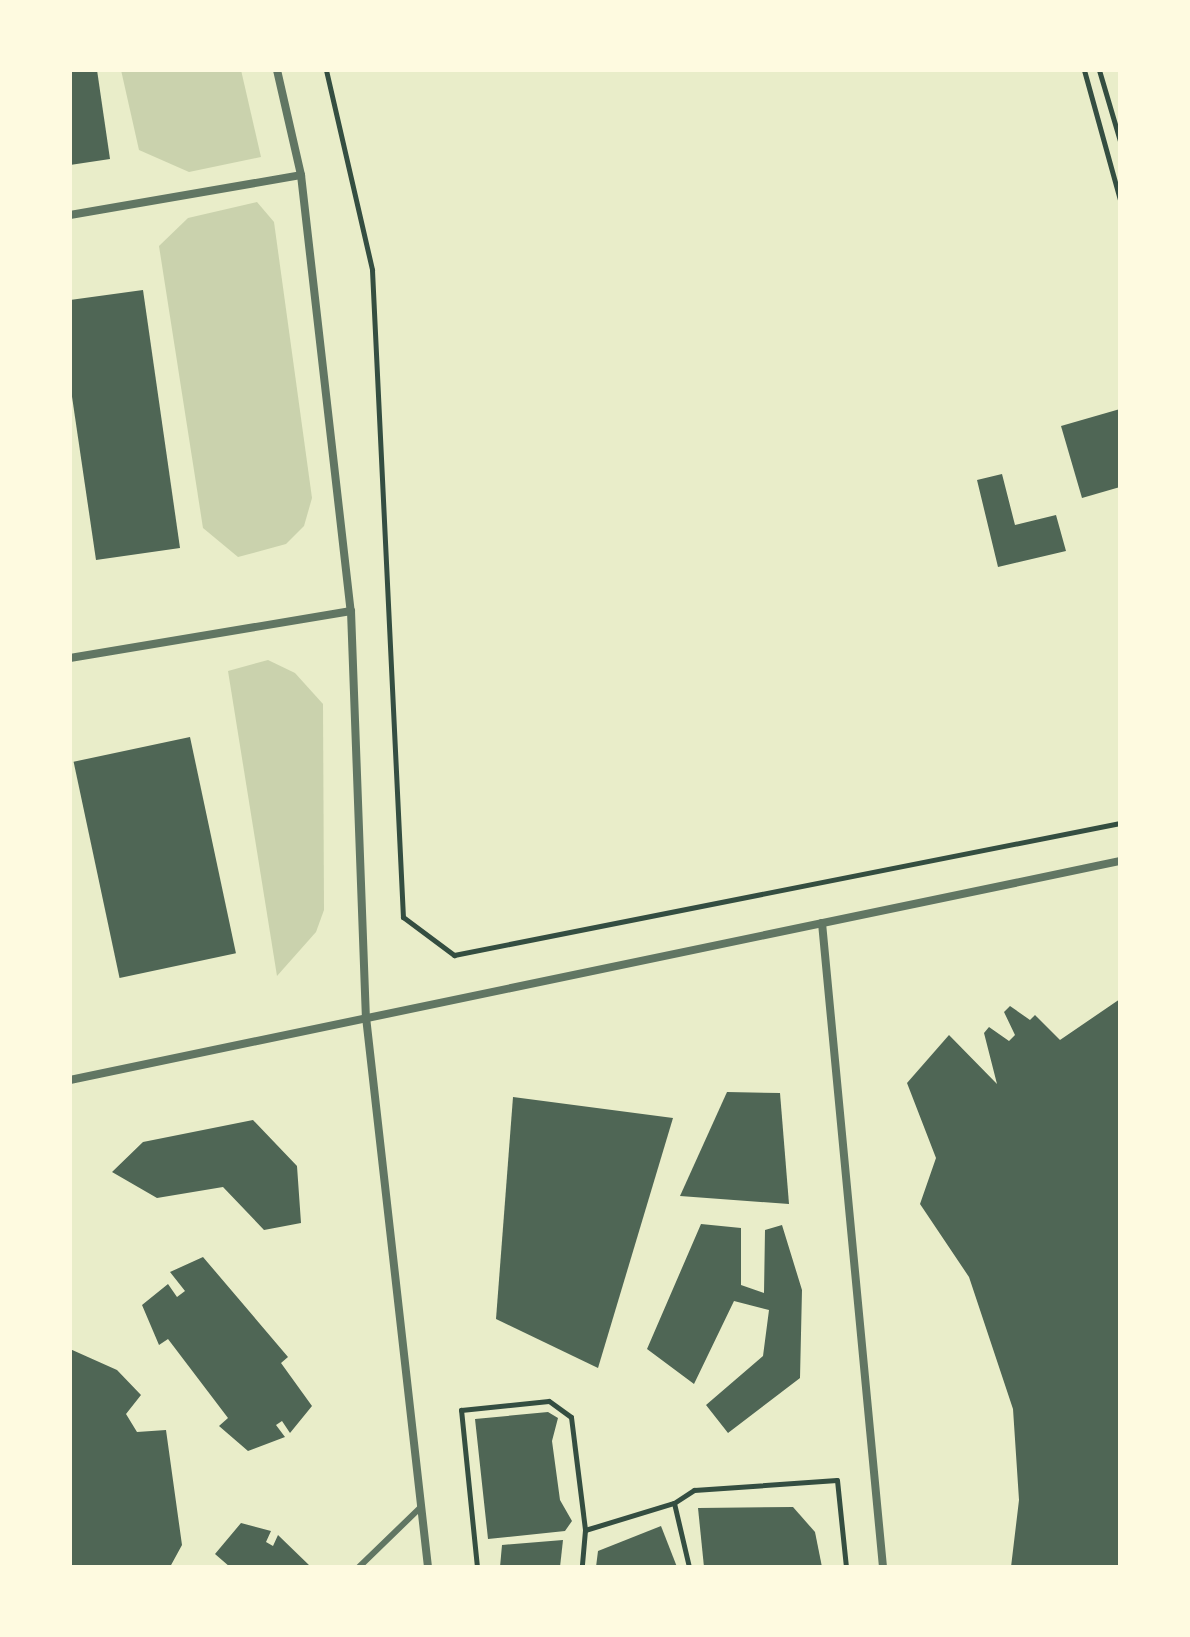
<!DOCTYPE html>
<html>
<head>
<meta charset="utf-8">
<style>
  body { margin:0 }
  #map { position:relative; width:1190px; height:1637px; overflow:hidden; background:#e9edc9; font-family:"Open Sans",sans-serif }
  div>[style] { position:absolute }
  [style*='--x'] { left:calc(var(--x)*1px); top:calc(var(--y)*1px); width:calc(var(--w)*1px); rotate:calc(var(--a)*1deg) }
  .green>* { inset:0; background:#cad2ad }
  .building>* { inset:0; background:#4f6655; transform-origin:0 0 }
  .path>* { height:5px; margin:-2.5px; padding:0 2.5px; transform-origin:2.5px; border-radius:2.5px; background:#344e41 }
  .service>* { height:6px; margin:-3px; padding:0 3px; transform-origin:3px; border-radius:3px; background:#617663 }
  .minor>* { height:8px; margin:-4px; padding:0 4px; transform-origin:4px; border-radius:4px; background:#617663 }
  span { translate:-50% -50%; white-space:nowrap; text-align:center; line-height:1.15; -webkit-text-stroke:8px #fefae0; paint-order:stroke }
  .frame { position:absolute; inset:0; border:72px solid #fefae0; pointer-events:none }
</style>
</head>
<body>
<div id="map">
  <div class="green">
    <div style="clip-path:polygon(121px 70px,241px 70px,261px 157px,189px 172px,139px 150px)"></div>
    <div style="clip-path:polygon(257px 202px,274px 222px,312px 498px,304px 526px,286px 544px,238px 557px,203px 528px,159px 246px,188px 218px)"></div>
    <div style="clip-path:polygon(268px 660px,295px 673px,323px 704px,324px 910px,316px 932px,277px 976px,228px 671px)"></div>
  </div>
  <div class="building">
    <div style="clip-path:polygon(70px 70px,97px 70px,110px 159px,70px 165px)"></div>
    <div style="clip-path:polygon(143px 290px,180px 548px,96px 560px,70px 383px,70px 300px)"></div>
    <div style="clip-path:polygon(1120px 409px,1120px 487px,1082px 498px,1061px 426px)"></div>
    <div style="clip-path:polygon(1002px 474px,1015px 525px,1056px 515px,1066px 551px,998px 567px,977px 480px)"></div>
    <div style="left:190px;top:737px;width:221px;height:119px;rotate:78deg"></div>
    <div style="clip-path:polygon(1120px 999px,1120px 1567px,1011px 1567px,1019px 1500px,1013px 1409px,969px 1277px,920px 1204px,936px 1158px,907px 1083px,949px 1035px,997px 1084px,984px 1033px,989px 1027px,1009px 1041px,1015px 1035px,1004px 1012px,1010px 1006px,1030px 1020px,1035px 1015px,1060px 1040px)"></div>
    <div style="clip-path:polygon(727px 1092px,780px 1093px,789px 1204px,680px 1196px)"></div>
    <div style="clip-path:polygon(513px 1097px,673px 1118px,598px 1368px,496px 1319px)"></div>
    <div style="clip-path:polygon(253px 1120px,297px 1166px,301px 1223px,264px 1230px,223px 1187px,157px 1198px,112px 1172px,143px 1142px)"></div>
    <div style="clip-path:polygon(701px 1224px,741px 1228px,741px 1285px,764px 1293px,765px 1230px,782px 1225px,802px 1290px,800px 1378px,728px 1433px,706px 1405px,763px 1356px,769px 1310px,734px 1301px,694px 1384px,647px 1349px)"></div>
    <div style="clip-path:polygon(203px 1257px,288px 1357px,281px 1363px,312px 1406px,290px 1433px,282px 1421px,276px 1425px,285px 1437px,248px 1451px,219px 1426px,228px 1418px,168px 1339px,159px 1345px,142px 1305px,168px 1284px,177px 1297px,185px 1291px,170px 1272px)"></div>
    <div style="clip-path:polygon(70px 1349px,117px 1370px,141px 1395px,126px 1414px,137px 1432px,166px 1430px,182px 1545px,170px 1567px,70px 1567px)"></div>
    <div style="clip-path:polygon(548px 1412px,558px 1418px,552px 1441px,560px 1500px,572px 1521px,565px 1531px,488px 1539px,475px 1419px)"></div>
    <div style="clip-path:polygon(793px 1507px,815px 1532px,822px 1567px,704px 1567px,698px 1508px)"></div>
    <div style="clip-path:polygon(241px 1523px,271px 1531px,266px 1542px,273px 1546px,278px 1535px,311px 1567px,230px 1567px,215px 1554px)"></div>
    <div style="clip-path:polygon(661px 1526px,677px 1567px,596px 1567px,598px 1551px)"></div>
    <div style="clip-path:polygon(563px 1540px,560px 1567px,500px 1567px,502px 1545px)"></div>
  </div>
  <div class="path">
    <div style="--x:326;--y:70;--w:205;--a:77"></div>
    <div style="--x:372;--y:270;--w:648;--a:87.26"></div>
    <div style="--x:403;--y:917;--w:64;--a:36.7"></div>
    <div style="--x:454;--y:955;--w:679;--a:-11.21"></div>
    <div style="--x:1084;--y:70;--w:135;--a:74.5"></div>
    <div style="--x:1099;--y:70;--w:74;--a:73.5"></div>
    <div style="--x:674;--y:1503;--w:24;--a:-33"></div>
    <div style="--x:694;--y:1490;--w:143;--a:-4"></div>
    <div style="--x:837;--y:1480;--w:87;--a:84.1"></div>
    <div style="--x:585;--y:1530;--w:93;--a:-16.9"></div>
    <div style="--x:674;--y:1503;--w:66;--a:76.8"></div>
    <div style="--x:477;--y:1567;--w:158;--a:-95.8"></div>
    <div style="--x:461;--y:1410;--w:88;--a:-5.8"></div>
    <div style="--x:549;--y:1401;--w:27;--a:36"></div>
    <div style="--x:571;--y:1417;--w:114;--a:82.9"></div>
    <div style="--x:585;--y:1530;--w:37;--a:95"></div>
  </div>
  <div class="service">
    <div style="--x:359;--y:1567;--w:86;--a:-44.1"></div>
  </div>
  <div class="minor">
    <div style="--x:277;--y:70;--w:108;--a:77.1"></div>
    <div style="--x:301;--y:175;--w:439;--a:83.5"></div>
    <div style="--x:351;--y:611;--w:406;--a:87.9"></div>
    <div style="--x:366;--y:1017;--w:553;--a:83.57"></div>
    <div style="--x:70;--y:215;--w:234;--a:-9.8"></div>
    <div style="--x:70;--y:658;--w:285;--a:-9.5"></div>
    <div style="--x:822;--y:923;--w:647;--a:84.59"></div>
    <div style="--x:70;--y:1080;--w:1073;--a:-11.78"></div>
  </div>
  <div class="frame"></div>
</div>
</body>
</html>
